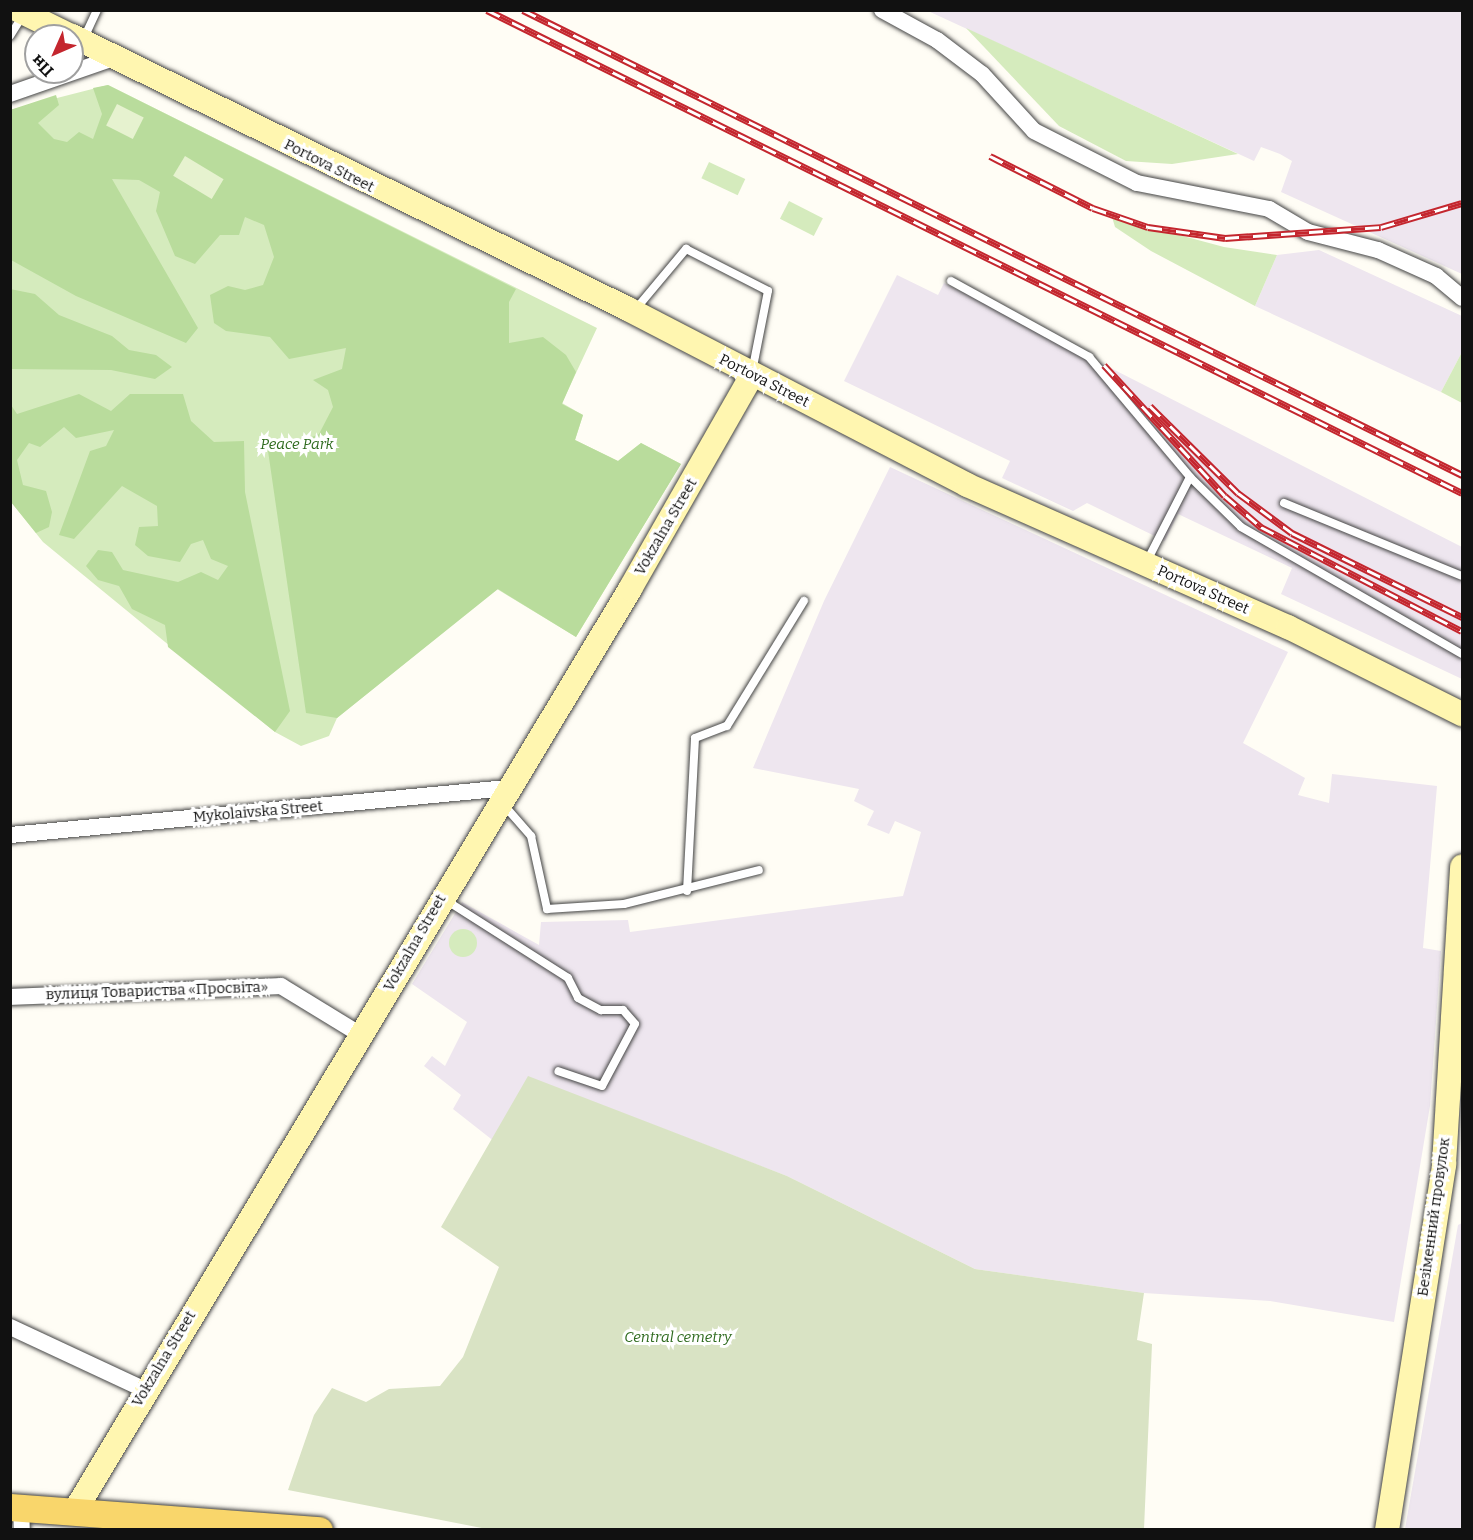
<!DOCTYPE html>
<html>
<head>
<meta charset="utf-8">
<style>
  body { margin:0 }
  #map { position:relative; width:1473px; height:1540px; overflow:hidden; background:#fffdf5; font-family:Bitter,serif }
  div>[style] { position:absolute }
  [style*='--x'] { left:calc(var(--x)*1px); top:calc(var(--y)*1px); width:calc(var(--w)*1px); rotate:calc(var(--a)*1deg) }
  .industrial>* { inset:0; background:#eee6ef }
  .green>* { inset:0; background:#d5ebbd; transform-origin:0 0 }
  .round { border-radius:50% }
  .forest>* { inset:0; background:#b9dc9c }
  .cemetery>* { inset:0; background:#d9e3c4 }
  .pitch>* { inset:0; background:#e6f2cf; transform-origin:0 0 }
  .roads { filter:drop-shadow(0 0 2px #444) drop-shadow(0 0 2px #444) }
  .lane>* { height:8px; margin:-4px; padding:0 4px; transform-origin:4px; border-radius:4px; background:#fff }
  .street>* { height:16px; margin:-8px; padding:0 8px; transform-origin:8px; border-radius:8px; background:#fff }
  .secondary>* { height:24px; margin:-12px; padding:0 12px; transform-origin:12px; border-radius:12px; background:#fff6b0 }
  .primary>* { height:27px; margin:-13.5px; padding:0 13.5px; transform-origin:13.5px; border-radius:13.5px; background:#f9d66b }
  .rail>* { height:7px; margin-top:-3.5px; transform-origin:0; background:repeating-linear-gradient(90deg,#fff 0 14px,#c4262e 0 28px); box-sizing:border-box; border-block:2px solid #c4262e }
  span { translate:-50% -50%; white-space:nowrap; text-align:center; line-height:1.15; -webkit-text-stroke:6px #fff; paint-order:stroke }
  .street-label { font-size:15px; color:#111 }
  .park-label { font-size:15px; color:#2f6b1f; font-style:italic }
  .frame { position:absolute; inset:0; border:12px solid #111; pointer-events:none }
  .north { position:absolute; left:24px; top:24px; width:60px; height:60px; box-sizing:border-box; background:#fff; border:2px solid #a0a0a0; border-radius:50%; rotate:225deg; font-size:16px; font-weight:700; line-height:24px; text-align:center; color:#111 }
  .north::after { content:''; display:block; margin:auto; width:21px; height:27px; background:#c4262e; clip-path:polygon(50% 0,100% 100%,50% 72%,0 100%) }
</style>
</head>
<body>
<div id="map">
  <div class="industrial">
    <div style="clip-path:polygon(928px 11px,1462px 11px,1462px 274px,1281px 192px,1292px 161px,1280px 154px,1261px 147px,1254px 161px)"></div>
    <div style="clip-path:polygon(1319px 250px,1462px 316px,1462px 352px,1441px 392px,1255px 306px,1277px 255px)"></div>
    <div style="clip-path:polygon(897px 275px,938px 295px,944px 283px,1462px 547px,1462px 679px,1281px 594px,1292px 568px,1178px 514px,1165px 541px,1087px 503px,1073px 511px,1002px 478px,1010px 461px,844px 381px)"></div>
    <div style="clip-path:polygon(890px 467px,1288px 652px,1243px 743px,1305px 778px,1298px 795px,1329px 803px,1332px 774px,1437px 786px,1423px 948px,1441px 951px,1430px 1106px,1394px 1322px,1270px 1301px,1144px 1293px,975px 1269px,787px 1176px,528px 1077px,495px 1142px,453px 1109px,461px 1095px,424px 1066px,432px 1056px,445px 1066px,467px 1022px,412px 984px,462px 902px,539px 945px,541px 922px,628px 920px,630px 932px,903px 896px,921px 832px,895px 821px,889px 834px,867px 825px,874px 811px,854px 801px,859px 789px,753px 768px,824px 601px)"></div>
    <div style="clip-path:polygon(1462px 1223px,1462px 1529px,1405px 1529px,1458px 1225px)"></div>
  </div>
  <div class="green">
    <div style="clip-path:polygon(966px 28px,1070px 76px,1238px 154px,1172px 164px,1126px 161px,1059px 126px)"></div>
    <div style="clip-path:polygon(108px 85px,597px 328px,562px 403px,583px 415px,575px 440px,618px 461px,641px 443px,681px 464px,576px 637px,497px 589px,337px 718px,329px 736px,301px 746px,275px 732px,43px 542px,11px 502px,10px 110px)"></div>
    <div style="left:709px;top:162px;width:40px;height:18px;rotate:25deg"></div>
    <div style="left:789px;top:201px;width:38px;height:20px;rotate:27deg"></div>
    <div style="clip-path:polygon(1112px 217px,1224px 247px,1277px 255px,1255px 306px,1151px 251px,1115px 227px)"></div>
    <div style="clip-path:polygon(1462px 352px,1462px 403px,1441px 392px)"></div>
    <div class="round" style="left:449px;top:929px;width:28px;height:28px"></div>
  </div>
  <div class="forest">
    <div style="clip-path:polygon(108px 85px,516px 289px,509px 302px,509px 343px,543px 337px,566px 355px,576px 372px,562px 404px,583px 415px,575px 440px,618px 461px,641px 443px,681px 464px,576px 637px,498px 589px,337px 718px,306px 713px,267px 444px,281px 450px,319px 434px,333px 407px,328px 390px,313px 380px,342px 369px,346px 348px,289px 359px,270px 337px,226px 331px,214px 323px,210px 295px,228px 286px,245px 290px,263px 285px,274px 257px,264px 225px,245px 217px,239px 235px,220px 235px,195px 264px,175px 256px,156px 211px,160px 192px,139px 180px,112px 179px,198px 328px,186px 343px,76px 296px,11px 260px,10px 110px,56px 95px,59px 105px,38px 123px,54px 139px,67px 142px,79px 132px,93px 139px,102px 114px,93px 88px)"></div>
    <div style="clip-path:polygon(10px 289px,35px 294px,59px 315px,112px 336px,129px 350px,156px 355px,172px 367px,155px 379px,111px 370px,11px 369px)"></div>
    <div style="clip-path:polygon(79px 394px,111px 411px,130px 394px,183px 394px,191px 421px,214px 442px,244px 441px,245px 492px,290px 711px,275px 732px,168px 647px,165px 625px,132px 609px,119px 586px,98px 580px,86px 566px,98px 550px,112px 552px,123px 570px,178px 582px,201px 572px,218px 580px,228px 566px,211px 559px,203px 540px,191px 544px,180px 562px,148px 556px,135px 545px,139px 527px,158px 526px,157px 506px,122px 486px,74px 539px,59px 535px,90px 451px,106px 446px,114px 430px,76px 438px,64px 427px,40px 447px,29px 443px,17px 460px,23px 485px,46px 491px,52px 512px,49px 527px,36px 533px,11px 502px,11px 405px,17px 414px)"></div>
  </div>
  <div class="cemetery">
    <div style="clip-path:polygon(528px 1076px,787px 1176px,975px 1269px,1144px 1293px,1137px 1340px,1152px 1344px,1144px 1529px,492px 1530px,288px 1490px,314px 1415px,332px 1388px,366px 1402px,389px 1389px,440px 1386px,463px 1357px,499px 1267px,441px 1227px)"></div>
  </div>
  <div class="pitch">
    <div style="left:117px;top:104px;width:30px;height:24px;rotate:27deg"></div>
    <div style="left:185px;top:156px;width:45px;height:23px;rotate:31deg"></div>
  </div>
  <div class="roads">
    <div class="lane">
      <div style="--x:10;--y:36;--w:26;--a:-58"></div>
      <div style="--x:84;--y:38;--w:31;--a:-65"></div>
      <div style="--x:951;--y:281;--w:158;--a:28.8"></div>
      <div style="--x:1089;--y:357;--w:157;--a:49.9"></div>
      <div style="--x:1190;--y:477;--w:71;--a:44.4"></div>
      <div style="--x:1241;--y:527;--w:255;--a:29.9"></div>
      <div style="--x:635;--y:310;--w:80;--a:-50.1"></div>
      <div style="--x:686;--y:249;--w:92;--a:27.1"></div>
      <div style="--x:768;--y:291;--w:83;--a:101.2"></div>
      <div style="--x:1284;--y:503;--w:192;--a:22.3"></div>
      <div style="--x:1147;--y:561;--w:94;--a:-62.9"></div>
      <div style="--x:503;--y:804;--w:43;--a:48.8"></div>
      <div style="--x:531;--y:836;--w:75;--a:77.6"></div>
      <div style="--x:547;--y:909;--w:77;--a:-3.7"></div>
      <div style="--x:624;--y:904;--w:139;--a:-14.1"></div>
      <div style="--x:687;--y:891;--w:153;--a:-87"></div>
      <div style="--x:695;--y:738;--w:34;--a:-21"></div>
      <div style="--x:727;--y:726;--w:147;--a:-58.4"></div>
      <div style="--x:444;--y:899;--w:147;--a:32.5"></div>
      <div style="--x:568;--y:978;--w:22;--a:63"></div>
      <div style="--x:578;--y:998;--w:26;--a:28"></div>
      <div style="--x:601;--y:1010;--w:22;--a:0"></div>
      <div style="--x:623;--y:1010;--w:18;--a:49"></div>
      <div style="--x:635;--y:1024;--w:70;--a:118"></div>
      <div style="--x:602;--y:1086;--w:46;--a:-161.2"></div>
    </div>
    <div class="street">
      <div style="--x:882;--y:10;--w:63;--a:28.6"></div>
      <div style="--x:937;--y:40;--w:56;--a:37.1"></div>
      <div style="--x:982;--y:74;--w:77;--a:47.6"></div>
      <div style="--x:1034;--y:131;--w:115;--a:26.8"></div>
      <div style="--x:1137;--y:183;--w:135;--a:11.1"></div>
      <div style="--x:1269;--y:209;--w:45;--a:30.5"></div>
      <div style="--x:1308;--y:232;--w:72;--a:14.4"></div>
      <div style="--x:1378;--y:250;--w:64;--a:24.1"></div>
      <div style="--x:1436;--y:276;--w:34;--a:40"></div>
      <div style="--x:10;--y:94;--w:112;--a:-19.2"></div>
      <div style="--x:10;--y:835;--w:497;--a:-5.4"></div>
      <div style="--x:10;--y:997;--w:271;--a:-2.3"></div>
      <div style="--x:281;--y:986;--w:94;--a:31.5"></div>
      <div style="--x:10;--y:1327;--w:149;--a:25"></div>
      <div style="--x:21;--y:1507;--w:23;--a:88"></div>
    </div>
    <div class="secondary">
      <div style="--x:18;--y:10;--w:59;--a:26.1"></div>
      <div style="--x:72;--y:36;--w:619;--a:26.15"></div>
      <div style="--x:628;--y:309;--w:382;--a:27.4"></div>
      <div style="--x:967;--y:485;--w:351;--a:23.9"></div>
      <div style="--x:1288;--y:627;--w:195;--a:26.6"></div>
      <div style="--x:76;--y:1509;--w:1074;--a:-58.94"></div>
      <div style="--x:630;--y:589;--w:246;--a:-60.3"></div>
      <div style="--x:1387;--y:1530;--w:370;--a:-81.1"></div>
      <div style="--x:1444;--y:1164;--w:298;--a:-86.5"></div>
    </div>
    <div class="primary">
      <div style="--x:10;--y:1507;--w:310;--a:4.3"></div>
    </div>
  </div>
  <div class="rail">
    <div style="--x:487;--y:10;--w:1088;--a:26.35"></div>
    <div style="--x:523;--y:10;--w:1048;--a:26.34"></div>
    <div style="--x:990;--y:156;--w:115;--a:26.8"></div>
    <div style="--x:1093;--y:208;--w:58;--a:19.1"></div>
    <div style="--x:1148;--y:227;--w:78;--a:8.1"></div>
    <div style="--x:1225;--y:238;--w:156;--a:-4"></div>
    <div style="--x:1381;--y:227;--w:84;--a:-16.5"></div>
    <div style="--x:1104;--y:365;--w:178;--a:47.3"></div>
    <div style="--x:1225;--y:496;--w:48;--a:40.7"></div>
    <div style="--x:1261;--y:527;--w:226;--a:27.4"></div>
    <div style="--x:1150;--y:406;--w:124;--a:44.7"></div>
    <div style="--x:1238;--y:493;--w:67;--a:36.5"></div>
    <div style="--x:1292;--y:533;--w:190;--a:26.3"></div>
  </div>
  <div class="street-label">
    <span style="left:329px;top:166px;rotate:27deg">Portova Street</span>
    <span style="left:764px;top:381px;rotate:27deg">Portova Street</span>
    <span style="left:666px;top:527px;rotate:-60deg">Vokzalna Street</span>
    <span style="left:1203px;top:590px;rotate:24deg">Portova Street</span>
    <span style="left:258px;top:812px;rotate:-5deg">Mykolaivska Street</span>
    <span style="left:415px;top:943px;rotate:-60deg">Vokzalna Street</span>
    <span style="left:157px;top:991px;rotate:-2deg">вулиця Товариства «Просвіта»</span>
    <span style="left:1434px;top:1217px;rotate:-82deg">Безіменний провулок</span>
    <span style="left:164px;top:1359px;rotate:-59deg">Vokzalna Street</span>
  </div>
  <div class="park-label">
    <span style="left:297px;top:445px">Peace Park</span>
    <span style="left:678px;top:1338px">Central cemetry</span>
  </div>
  <div class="frame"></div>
  <div class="north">Пн</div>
</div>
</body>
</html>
